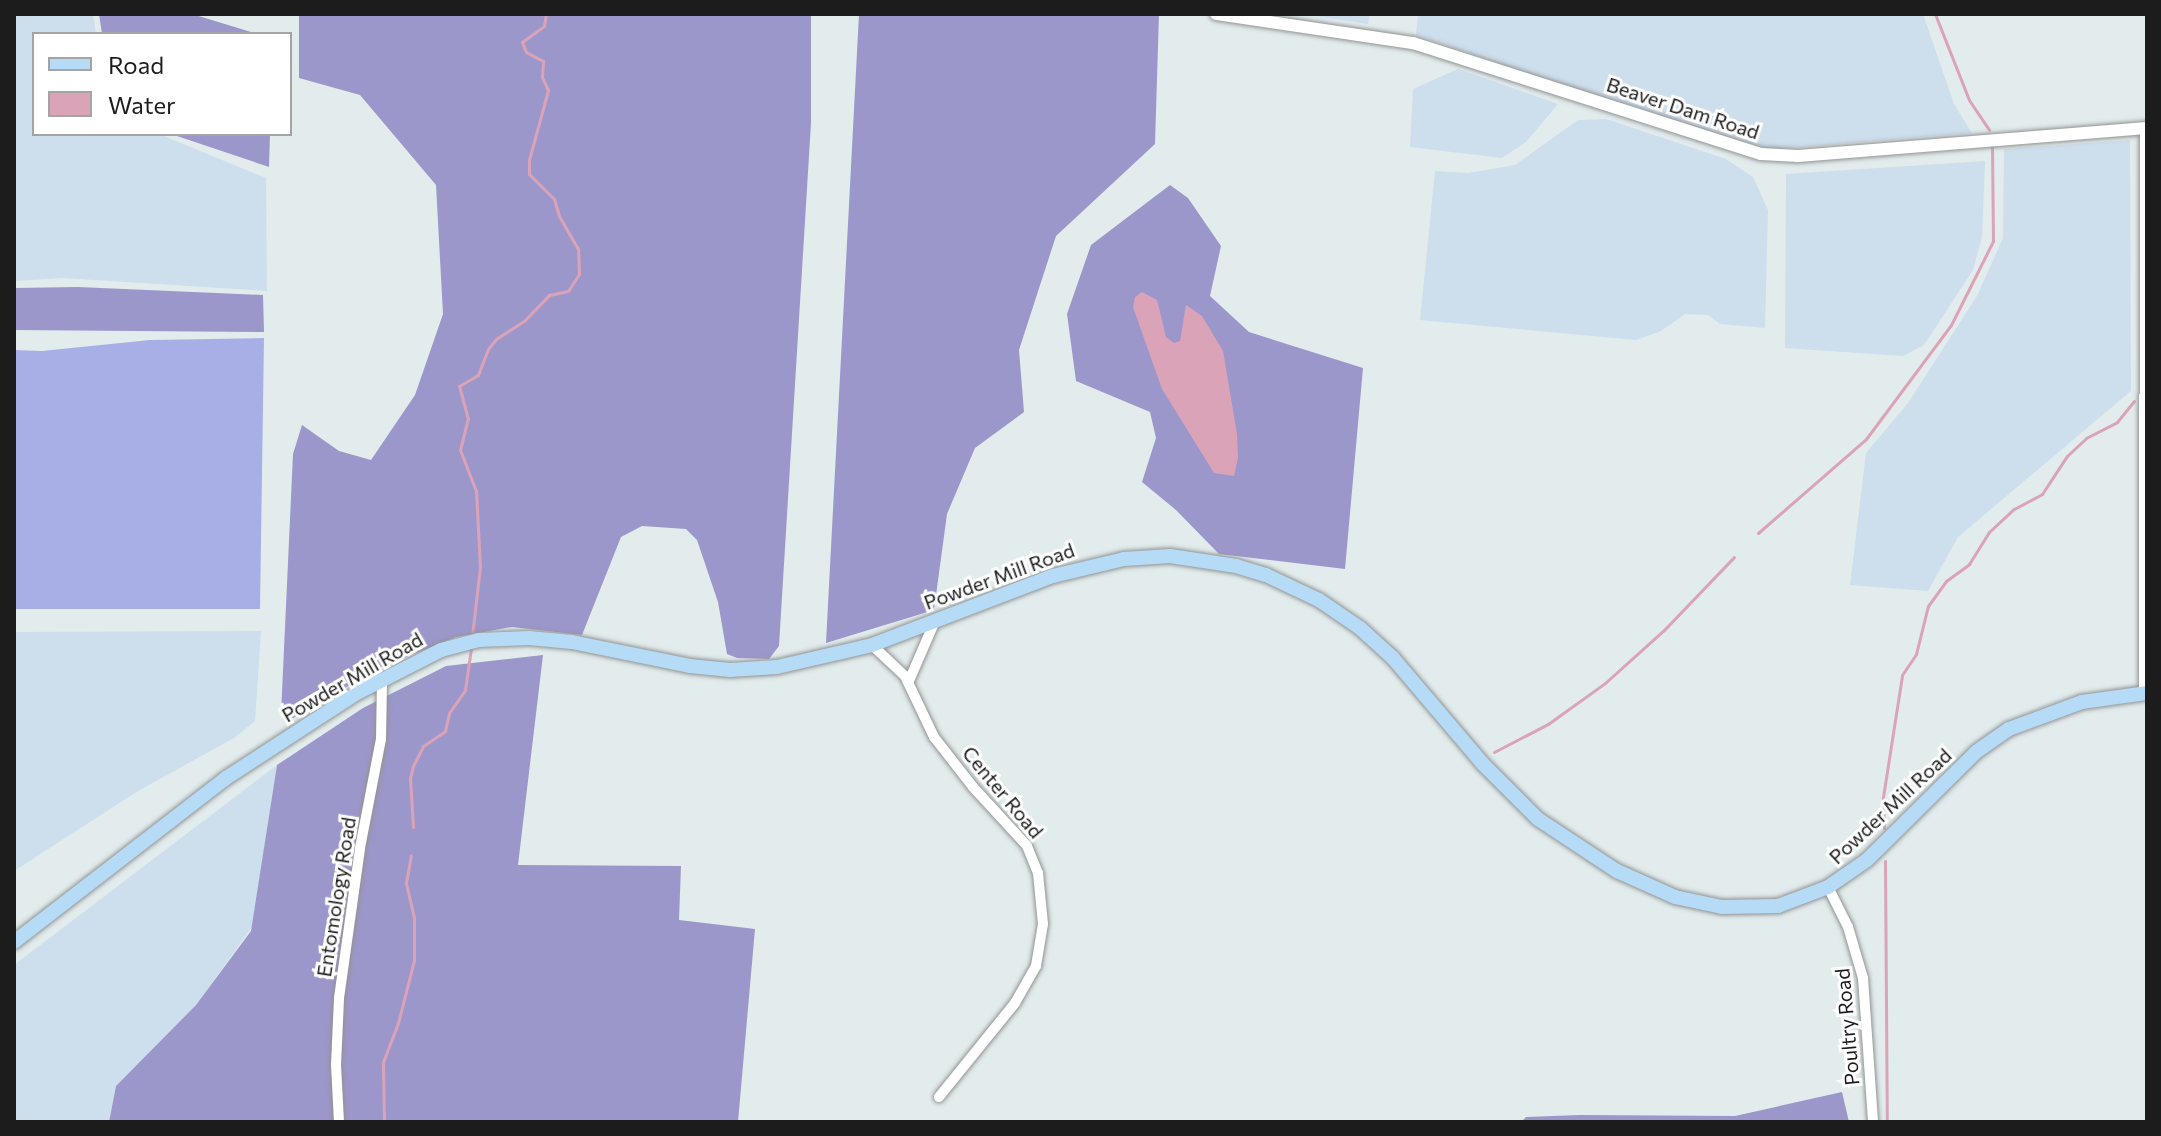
<!DOCTYPE html>
<html>
<head>
<meta charset="utf-8">
<style>
  body { margin:0 }
  #map { position:relative; width:2161px; height:1136px; overflow:hidden; background:#e2eced; font-family:Commissioner,sans-serif }
  div>[style] { position:absolute }
  [style*='--x'] { left:calc(var(--x)*1px); top:calc(var(--y)*1px); width:calc(var(--w)*1px); rotate:calc(var(--a)*1deg) }
  .farmland>* { inset:0; background:#cddeec }
  .grass>* { inset:0; background:#a8afe7 }
  .forest>* { inset:0; background:#9c97cb }
  .water>* { inset:0; background:#daa3b8 }
  .stream>* { height:3px; margin:-1.5px; padding:0 1.5px; transform-origin:1.5px; border-radius:1.5px; background:#daa3b8 }
  .roads { filter:drop-shadow(0 0 2px #939393) drop-shadow(0 0 2px #939393) }
  .minor>* { height:10px; margin:-5px; padding:0 5px; transform-origin:5px; border-radius:5px; background:#fff }
  .tertiary>* { height:12px; margin:-6px; padding:0 6px; transform-origin:6px; border-radius:6px; background:#fff }
  .secondary>* { height:14px; margin:-7px; padding:0 7px; transform-origin:7px; border-radius:7px; background:#b6dbf7 }
  span { translate:-50% -50%; white-space:nowrap; text-align:center; line-height:1.15; -webkit-text-stroke:6px #fff; paint-order:stroke }
  .street-label { font-size:20px; color:#1c1c1c }
  .frame { position:absolute; inset:0; border:16px solid #1c1c1c; pointer-events:none }
  .legend { position:absolute; left:32px; top:32px; width:260px; height:104px; box-sizing:border-box; background:#fff; border:2px solid #a4a4a4; margin:0; padding:10px 14px; list-style:none; font-size:24px; color:#1c1c1c }
  .legend li { display:flex; align-items:center; gap:16px; height:40px }
  .legend b { width:40px; border:2px solid #a4a4a4 }
</style>
</head>
<body>
<div id="map">
  <div class="farmland">
    <div style="clip-path:polygon(14px 14px,93px 14px,96px 34px,34px 34px,34px 134px,159px 134px,266px 178px,267px 291px,63px 278px,14px 281px)"></div>
    <div style="clip-path:polygon(1303px 14px,1370px 14px,1368px 24px)"></div>
    <div style="clip-path:polygon(1418px 14px,1923px 14px,1954px 104px,1972px 133px,1774px 149px,1714px 136px,1416px 35px)"></div>
    <div style="clip-path:polygon(1458px 69px,1558px 104px,1526px 142px,1502px 158px,1410px 147px,1413px 89px)"></div>
    <div style="clip-path:polygon(1606px 119px,1726px 159px,1753px 177px,1768px 210px,1765px 328px,1720px 324px,1708px 315px,1685px 314px,1661px 331px,1636px 340px,1420px 320px,1435px 171px,1468px 173px,1515px 165px,1578px 120px)"></div>
    <div style="clip-path:polygon(2130px 140px,2131px 391px,1958px 537px,1928px 591px,1850px 585px,1866px 453px,1908px 403px,1977px 296px,2003px 238px,2004px 149px)"></div>
    <div style="clip-path:polygon(1985px 161px,1982px 237px,1973px 270px,1924px 345px,1903px 356px,1785px 348px,1786px 174px)"></div>
    <div style="clip-path:polygon(261px 631px,255px 721px,234px 738px,138px 791px,14px 871px,14px 632px)"></div>
    <div style="clip-path:polygon(277px 765px,252px 927px,196px 1005px,116px 1086px,109px 1122px,14px 1122px,14px 965px)"></div>
  </div>
  <div class="grass">
    <div style="clip-path:polygon(264px 338px,260px 609px,14px 609px,14px 350px,42px 351px,150px 340px)"></div>
  </div>
  <div class="forest">
    <div style="clip-path:polygon(99px 14px,192px 14px,258px 34px,102px 34px)"></div>
    <div style="clip-path:polygon(299px 14px,811px 14px,811px 123px,779px 646px,769px 659px,737px 658px,727px 654px,718px 602px,697px 540px,686px 529px,642px 526px,621px 537px,582px 635px,512px 627px,456px 637px,379px 668px,288px 721px,281px 714px,293px 454px,302px 425px,339px 451px,371px 460px,415px 395px,443px 314px,436px 185px,360px 95px,299px 78px)"></div>
    <div style="clip-path:polygon(859px 14px,1159px 14px,1155px 144px,1056px 236px,1019px 350px,1024px 412px,975px 448px,947px 514px,934px 610px,826px 643px)"></div>
    <div style="clip-path:polygon(175px 134px,270px 134px,269px 167px,177px 136px)"></div>
    <div style="clip-path:polygon(1170px 185px,1188px 198px,1221px 246px,1210px 296px,1249px 332px,1363px 368px,1345px 569px,1219px 554px,1176px 510px,1142px 482px,1156px 438px,1150px 412px,1076px 381px,1067px 314px,1091px 245px)"></div>
    <div style="clip-path:polygon(78px 287px,263px 295px,264px 332px,14px 330px,14px 288px)"></div>
    <div style="clip-path:polygon(543px 655px,518px 865px,681px 866px,679px 920px,755px 929px,738px 1122px,109px 1122px,116px 1086px,196px 1005px,251px 931px,277px 765px,363px 708px,446px 666px)"></div>
    <div style="clip-path:polygon(1842px 1092px,1849px 1122px,1521px 1122px,1526px 1117px,1580px 1115px,1735px 1116px)"></div>
  </div>
  <div class="water">
    <div style="clip-path:polygon(1142px 292px,1157px 300px,1166px 337px,1174px 343px,1180px 341px,1186px 305px,1202px 316px,1223px 351px,1237px 434px,1238px 458px,1234px 476px,1214px 473px,1162px 389px,1133px 307px,1135px 297px)"></div>
  </div>
  <div class="stream">
    <div style="--x:1935;--y:14;--w:92;--a:68.4"></div>
    <div style="--x:1969;--y:100;--w:36;--a:56"></div>
    <div style="--x:1758;--y:533;--w:143;--a:-41"></div>
    <div style="--x:1866;--y:439;--w:142;--a:-53.3"></div>
    <div style="--x:1951;--y:325;--w:94;--a:-63.4"></div>
    <div style="--x:1993;--y:241;--w:94;--a:-90.6"></div>
    <div style="--x:472;--y:636;--w:69;--a:-83.4"></div>
    <div style="--x:480;--y:567;--w:76;--a:-93"></div>
    <div style="--x:476;--y:491;--w:44;--a:-111.3"></div>
    <div style="--x:460;--y:450;--w:32;--a:-76"></div>
    <div style="--x:468;--y:419;--w:34;--a:-105"></div>
    <div style="--x:459;--y:386;--w:22;--a:-30"></div>
    <div style="--x:478;--y:375;--w:28;--a:-69"></div>
    <div style="--x:488;--y:349;--w:13;--a:-51"></div>
    <div style="--x:496;--y:339;--w:33;--a:-33"></div>
    <div style="--x:524;--y:321;--w:36;--a:-46"></div>
    <div style="--x:549;--y:295;--w:19;--a:-12"></div>
    <div style="--x:568;--y:291;--w:20;--a:-57"></div>
    <div style="--x:579;--y:274;--w:25;--a:-92"></div>
    <div style="--x:578;--y:249;--w:38;--a:-120"></div>
    <div style="--x:559;--y:216;--w:18;--a:-106"></div>
    <div style="--x:554;--y:199;--w:35;--a:-135"></div>
    <div style="--x:529;--y:174;--w:14;--a:-90"></div>
    <div style="--x:529;--y:160;--w:73;--a:-74.8"></div>
    <div style="--x:548;--y:90;--w:14;--a:-115"></div>
    <div style="--x:542;--y:77;--w:16;--a:-86"></div>
    <div style="--x:543;--y:61;--w:19;--a:-152"></div>
    <div style="--x:526;--y:52;--w:11;--a:-112"></div>
    <div style="--x:522;--y:42;--w:27;--a:-36"></div>
    <div style="--x:544;--y:26;--w:12;--a:-81"></div>
    <div style="--x:1494;--y:752;--w:61;--a:-27.4"></div>
    <div style="--x:1548;--y:724;--w:70;--a:-35.7"></div>
    <div style="--x:1605;--y:683;--w:79;--a:-41.9"></div>
    <div style="--x:1664;--y:630;--w:101;--a:-46.2"></div>
    <div style="--x:413;--y:827;--w:49;--a:-93.5"></div>
    <div style="--x:410;--y:778;--w:12;--a:-76"></div>
    <div style="--x:413;--y:766;--w:22;--a:-63"></div>
    <div style="--x:423;--y:746;--w:27;--a:-34"></div>
    <div style="--x:445;--y:731;--w:18;--a:-77"></div>
    <div style="--x:449;--y:713;--w:28;--a:-55"></div>
    <div style="--x:465;--y:690;--w:42;--a:-81.9"></div>
    <div style="--x:1884;--y:828;--w:31;--a:-92"></div>
    <div style="--x:1883;--y:797;--w:123;--a:-81.1"></div>
    <div style="--x:1902;--y:675;--w:25;--a:-56"></div>
    <div style="--x:1916;--y:654;--w:49;--a:-76"></div>
    <div style="--x:1928;--y:606;--w:31;--a:-54"></div>
    <div style="--x:1946;--y:581;--w:29;--a:-36"></div>
    <div style="--x:1969;--y:564;--w:38;--a:-58"></div>
    <div style="--x:1989;--y:532;--w:34;--a:-43"></div>
    <div style="--x:2014;--y:509;--w:32;--a:-28"></div>
    <div style="--x:2042;--y:494;--w:45;--a:-56.7"></div>
    <div style="--x:2067;--y:456;--w:26;--a:-43"></div>
    <div style="--x:2086;--y:438;--w:35;--a:-27"></div>
    <div style="--x:2117;--y:422;--w:27;--a:-51"></div>
    <div style="--x:1885;--y:861;--w:261;--a:89.6"></div>
    <div style="--x:384;--y:1122;--w:60;--a:-91"></div>
    <div style="--x:383;--y:1062;--w:42;--a:-69"></div>
    <div style="--x:398;--y:1023;--w:65;--a:-75.7"></div>
    <div style="--x:414;--y:960;--w:42;--a:-90"></div>
    <div style="--x:414;--y:918;--w:36;--a:-103"></div>
    <div style="--x:406;--y:883;--w:28;--a:-80"></div>
  </div>
  <div class="roads">
    <div class="minor">
      <div style="--x:872;--y:645;--w:45;--a:43.2"></div>
      <div style="--x:905;--y:676;--w:68;--a:64.6"></div>
      <div style="--x:934;--y:737;--w:63;--a:52"></div>
      <div style="--x:973;--y:787;--w:80;--a:47.5"></div>
      <div style="--x:1027;--y:846;--w:29;--a:68"></div>
      <div style="--x:1038;--y:873;--w:51;--a:84.4"></div>
      <div style="--x:1043;--y:924;--w:43;--a:99.5"></div>
      <div style="--x:1036;--y:966;--w:43;--a:119.6"></div>
      <div style="--x:1015;--y:1003;--w:121;--a:129"></div>
      <div style="--x:909;--y:681;--w:65;--a:-66.6"></div>
      <div style="--x:2144;--y:693;--w:565;--a:-89.9"></div>
      <div style="--x:1828;--y:887;--w:45;--a:63.4"></div>
      <div style="--x:1848;--y:927;--w:53;--a:73.6"></div>
      <div style="--x:1863;--y:978;--w:144;--a:86"></div>
      <div style="--x:339;--y:1122;--w:57;--a:-93"></div>
      <div style="--x:336;--y:1065;--w:67;--a:-87.4"></div>
      <div style="--x:339;--y:998;--w:151;--a:-82"></div>
      <div style="--x:360;--y:848;--w:111;--a:-79.1"></div>
      <div style="--x:381;--y:739;--w:60;--a:-89"></div>
    </div>
    <div class="tertiary">
      <div style="--x:1216;--y:14;--w:199;--a:8.4"></div>
      <div style="--x:1413;--y:43;--w:365;--a:17.7"></div>
      <div style="--x:1761;--y:154;--w:37;--a:3"></div>
      <div style="--x:1798;--y:156;--w:350;--a:-4.6"></div>
    </div>
    <div class="secondary">
      <div style="--x:14;--y:942;--w:268;--a:-37.7"></div>
      <div style="--x:226;--y:778;--w:156;--a:-33"></div>
      <div style="--x:357;--y:693;--w:94;--a:-27.1"></div>
      <div style="--x:441;--y:650;--w:39;--a:-15"></div>
      <div style="--x:479;--y:640;--w:50;--a:-2.3"></div>
      <div style="--x:529;--y:638;--w:43;--a:5.3"></div>
      <div style="--x:572;--y:642;--w:120;--a:11.5"></div>
      <div style="--x:690;--y:666;--w:40;--a:5.7"></div>
      <div style="--x:730;--y:670;--w:47;--a:-3.7"></div>
      <div style="--x:777;--y:667;--w:98;--a:-13"></div>
      <div style="--x:872;--y:645;--w:194;--a:-20.9"></div>
      <div style="--x:1053;--y:576;--w:73;--a:-13.5"></div>
      <div style="--x:1124;--y:559;--w:46;--a:-3.7"></div>
      <div style="--x:1170;--y:556;--w:67;--a:8.6"></div>
      <div style="--x:1236;--y:566;--w:31;--a:17"></div>
      <div style="--x:1266;--y:575;--w:59;--a:25.3"></div>
      <div style="--x:1319;--y:600;--w:50;--a:34.3"></div>
      <div style="--x:1360;--y:628;--w:45;--a:42.3"></div>
      <div style="--x:1393;--y:658;--w:138;--a:49.7"></div>
      <div style="--x:1482;--y:763;--w:79;--a:45"></div>
      <div style="--x:1538;--y:819;--w:95;--a:33.4"></div>
      <div style="--x:1617;--y:871;--w:64;--a:24.1"></div>
      <div style="--x:1675;--y:897;--w:48;--a:12"></div>
      <div style="--x:1722;--y:907;--w:56;--a:-1"></div>
      <div style="--x:1778;--y:906;--w:53;--a:-20.8"></div>
      <div style="--x:1828;--y:887;--w:47;--a:-34.7"></div>
      <div style="--x:1867;--y:860;--w:153;--a:-44.7"></div>
      <div style="--x:1976;--y:752;--w:40;--a:-34.9"></div>
      <div style="--x:2009;--y:729;--w:78;--a:-20.3"></div>
      <div style="--x:2082;--y:702;--w:66;--a:-7.9"></div>
    </div>
  </div>
  <div class="street-label">
    <span style="left:1683px;top:108px;rotate:18deg">Beaver Dam Road</span>
    <span style="left:999px;top:576px;rotate:-20deg">Powder Mill Road</span>
    <span style="left:352px;top:677px;rotate:-30deg">Powder Mill Road</span>
    <span style="left:1003px;top:792px;rotate:50deg">Center Road</span>
    <span style="left:1890px;top:806px;rotate:-43deg">Powder Mill Road</span>
    <span style="left:336px;top:897px;rotate:-81deg">Entomology Road</span>
    <span style="left:1847px;top:1027px;rotate:-95deg">Poultry Road</span>
  </div>
  <div class="frame"></div>
  <ul class="legend">
  <li><b style="height:10px;background:#b6dbf7"></b>Road</li>
  <li><b style="height:22px;background:#daa3b8"></b>Water</li>
  </ul>
</div>
</body>
</html>
